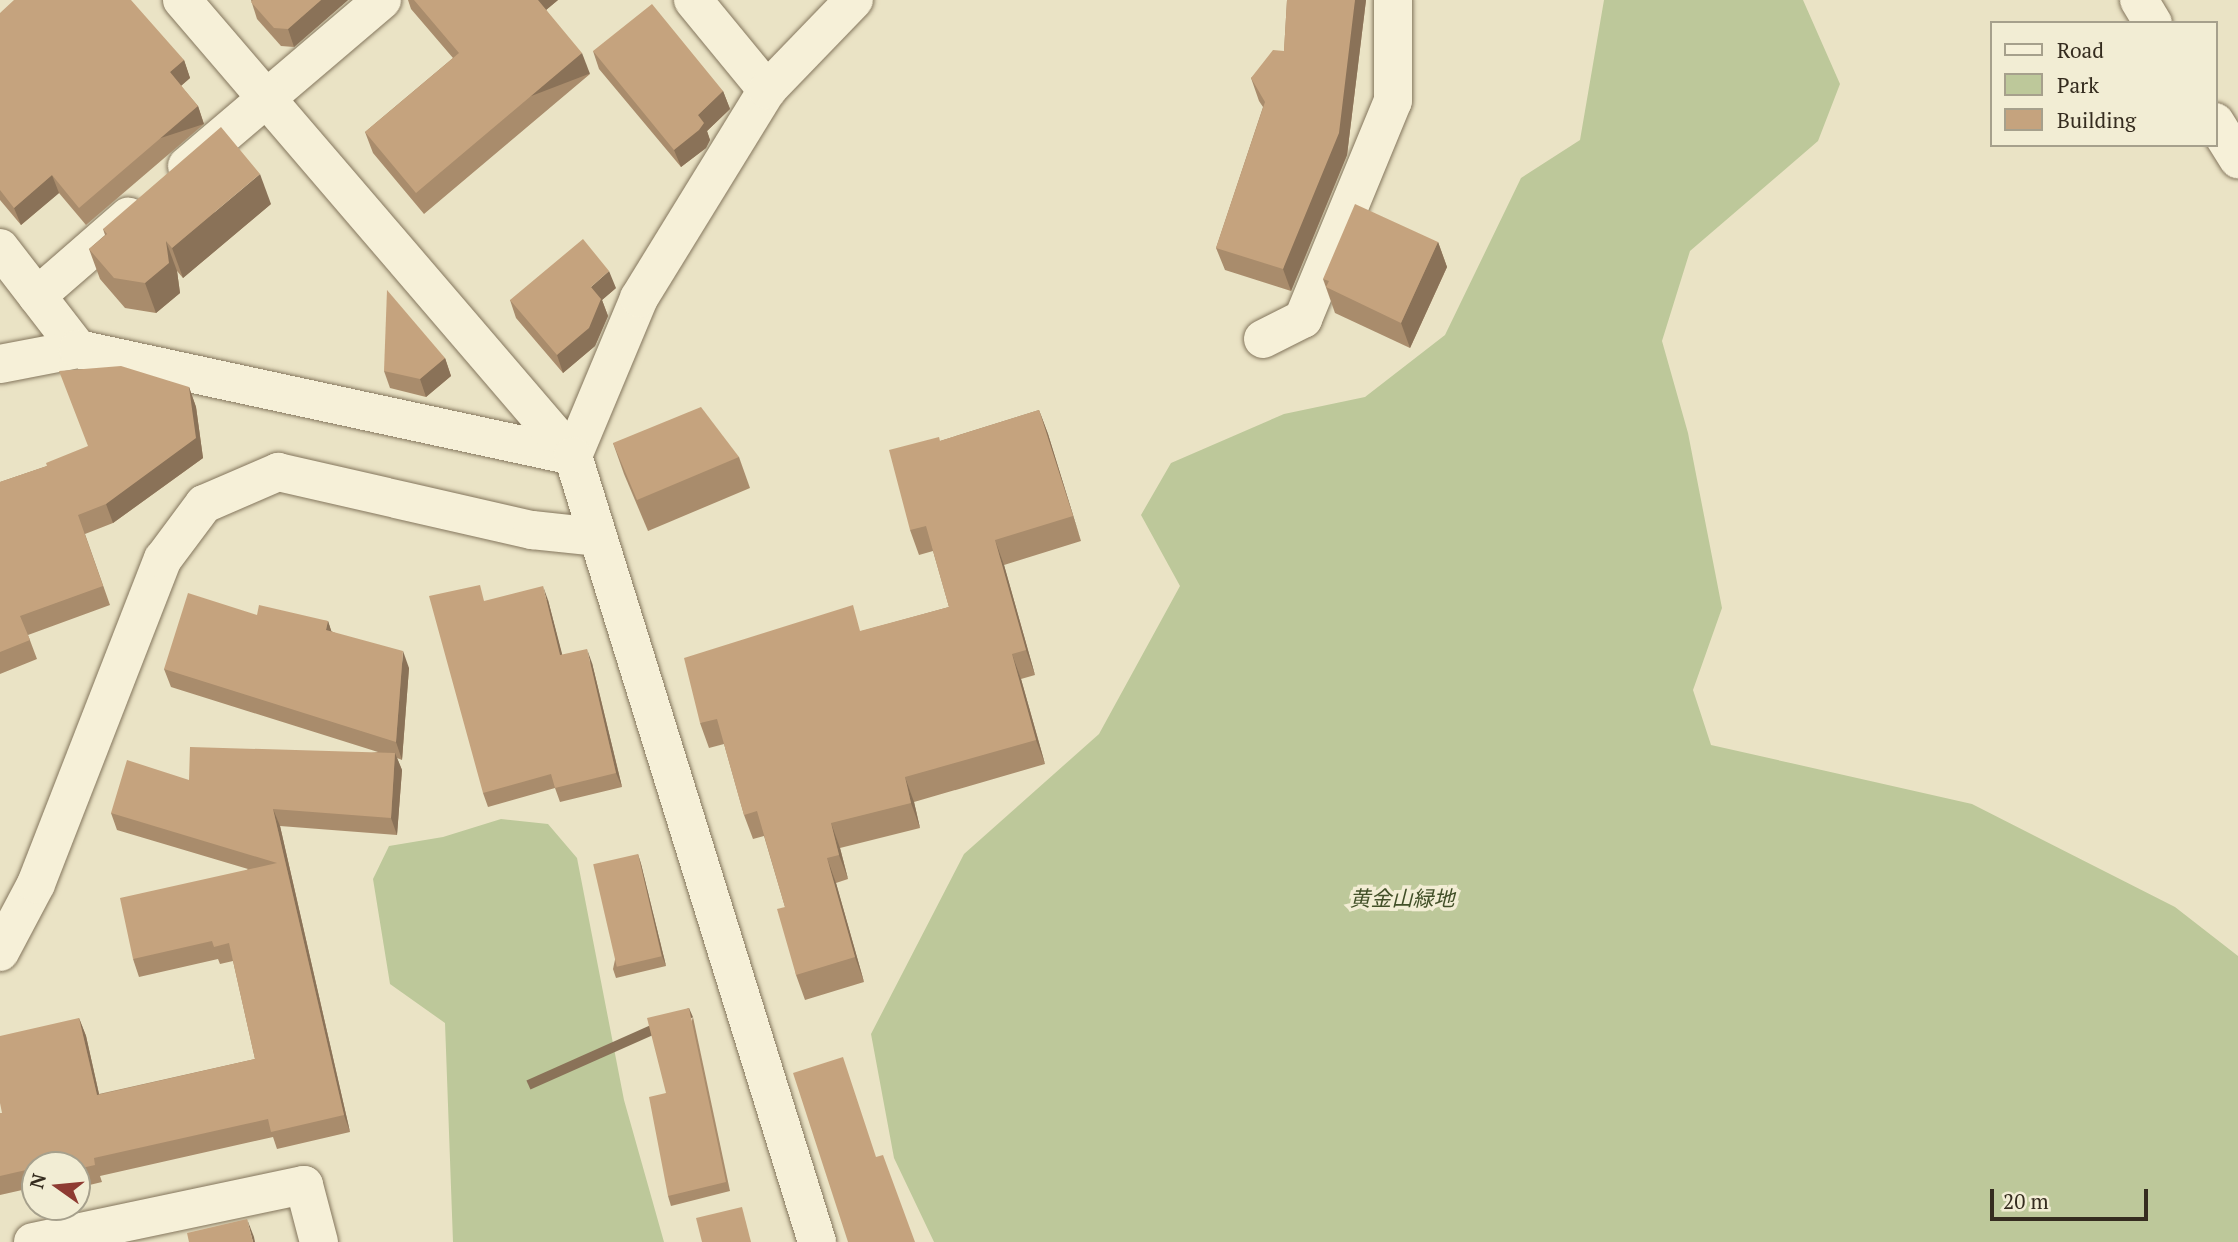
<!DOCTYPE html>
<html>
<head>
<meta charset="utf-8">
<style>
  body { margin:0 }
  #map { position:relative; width:2238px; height:1242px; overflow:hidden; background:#eae3c5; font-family:"PT Serif","Noto Sans JP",serif }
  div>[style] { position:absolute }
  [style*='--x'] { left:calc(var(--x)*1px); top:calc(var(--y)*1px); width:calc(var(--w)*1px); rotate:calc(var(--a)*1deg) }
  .green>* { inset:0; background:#bdc89a }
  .roads { filter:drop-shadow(0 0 2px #84765d) drop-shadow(0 0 2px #84765d) }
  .street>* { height:38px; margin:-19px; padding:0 19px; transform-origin:19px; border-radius:19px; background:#f6f0d8 }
  .secondary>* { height:38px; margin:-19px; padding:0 19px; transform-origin:19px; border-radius:19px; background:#f6f0d8 }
  .wall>* { inset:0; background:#a98c6c }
  .shaded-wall>* { inset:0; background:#8a7258; transform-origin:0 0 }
  .building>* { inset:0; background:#c5a37e; transform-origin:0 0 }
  span { translate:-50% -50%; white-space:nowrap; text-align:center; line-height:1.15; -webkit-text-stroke:7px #f2edd4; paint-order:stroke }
  .park-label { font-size:21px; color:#425028; font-style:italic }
  .legend { position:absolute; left:1990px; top:21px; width:228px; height:126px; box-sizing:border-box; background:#f2edd4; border:2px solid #a6a08c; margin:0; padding:9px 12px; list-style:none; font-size:21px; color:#352c1f }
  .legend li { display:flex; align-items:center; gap:14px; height:35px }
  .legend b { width:35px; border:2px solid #a6a08c }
  .north { position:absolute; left:21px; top:1151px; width:70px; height:70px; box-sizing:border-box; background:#f2edd4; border:2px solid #a6a08c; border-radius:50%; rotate:285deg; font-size:19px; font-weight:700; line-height:28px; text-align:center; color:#352c1f }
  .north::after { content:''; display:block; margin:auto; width:24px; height:32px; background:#8e3b32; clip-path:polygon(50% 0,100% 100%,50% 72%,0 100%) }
  .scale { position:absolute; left:1990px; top:1189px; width:158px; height:32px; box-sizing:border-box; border:4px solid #352c1f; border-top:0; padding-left:9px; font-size:21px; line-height:24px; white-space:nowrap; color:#352c1f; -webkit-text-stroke:5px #f2edd4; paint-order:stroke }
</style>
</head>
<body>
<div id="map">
  <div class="green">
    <div style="clip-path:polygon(1604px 0,1803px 0,1840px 84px,1818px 141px,1690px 251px,1662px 341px,1688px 433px,1722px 608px,1693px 690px,1711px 745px,1972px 804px,2175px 907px,2238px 956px,2238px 1242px,934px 1242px,894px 1158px,871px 1034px,964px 854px,1099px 734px,1180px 586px,1141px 515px,1171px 463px,1284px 414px,1365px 397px,1445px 335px,1521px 178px,1580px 140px)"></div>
    <div style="clip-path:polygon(501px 819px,548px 824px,577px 858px,624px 1100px,664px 1242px,453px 1242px,445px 1023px,390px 984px,373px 879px,389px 846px,443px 837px)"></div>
  </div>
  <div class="roads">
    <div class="street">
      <div style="--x:693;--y:0;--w:117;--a:50.6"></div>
      <div style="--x:2139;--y:0;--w:27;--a:59"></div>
      <div style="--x:2215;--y:122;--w:44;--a:58.1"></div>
      <div style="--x:187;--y:166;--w:256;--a:-40.4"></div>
      <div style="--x:0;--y:248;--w:128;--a:52.3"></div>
      <div style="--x:37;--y:296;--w:121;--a:-41"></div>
      <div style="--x:1263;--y:339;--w:45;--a:-26.6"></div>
      <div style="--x:1303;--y:319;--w:236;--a:-67.6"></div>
      <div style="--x:1393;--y:101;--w:101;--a:-90"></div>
      <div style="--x:0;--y:364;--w:79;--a:-10.9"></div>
      <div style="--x:78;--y:349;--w:506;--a:12.2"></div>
      <div style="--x:573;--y:456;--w:171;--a:-67.3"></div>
      <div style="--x:639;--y:298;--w:244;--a:-58.4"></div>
      <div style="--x:767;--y:90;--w:125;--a:-46"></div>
      <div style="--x:0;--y:952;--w:77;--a:-62.1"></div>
      <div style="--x:36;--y:884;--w:349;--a:-68.7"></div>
      <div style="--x:163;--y:559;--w:69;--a:-53.3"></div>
      <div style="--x:204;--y:504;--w:81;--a:-23.4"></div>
      <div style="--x:278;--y:472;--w:261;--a:12.9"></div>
      <div style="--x:532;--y:530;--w:65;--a:6.1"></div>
      <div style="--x:33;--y:1242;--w:277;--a:-11.9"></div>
      <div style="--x:304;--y:1185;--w:59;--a:75.3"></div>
    </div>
    <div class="secondary">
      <div style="--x:182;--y:0;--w:601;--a:49.39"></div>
      <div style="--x:573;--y:456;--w:823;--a:72.75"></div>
    </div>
  </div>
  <div class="wall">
    <div style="clip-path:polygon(251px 0,348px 0,294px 47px,281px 46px,257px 19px)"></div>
    <div style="clip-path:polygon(408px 0,558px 0,546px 10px,590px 74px,424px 214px,373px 153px,365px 132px,453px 58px,411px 9px)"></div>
    <div style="clip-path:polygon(1287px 0,1366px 0,1347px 155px,1291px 291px,1225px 270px,1216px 248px,1263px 107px,1259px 101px,1251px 78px,1284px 51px)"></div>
    <div style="clip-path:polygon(0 13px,184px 60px,190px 78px,181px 86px,198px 106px,204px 124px,86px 225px,59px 193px,21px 225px,0 200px)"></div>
    <div style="clip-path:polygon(593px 51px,723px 91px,730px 109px,707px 131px,710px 140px,706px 148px,681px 167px,599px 69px)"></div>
    <div style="clip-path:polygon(271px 204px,183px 278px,177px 271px,180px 293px,156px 313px,125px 308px,100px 279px,89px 249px,105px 235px,103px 229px)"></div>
    <div style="clip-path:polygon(1438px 242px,1447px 267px,1410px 348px,1335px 313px,1323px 279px)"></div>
    <div style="clip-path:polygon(616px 288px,602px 300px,608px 316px,595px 346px,563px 373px,516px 318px,510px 300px)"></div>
    <div style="clip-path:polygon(445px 358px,451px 376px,426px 397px,390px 388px,384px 371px)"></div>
    <div style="clip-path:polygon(189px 387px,196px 407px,203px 458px,113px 523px,85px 534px,110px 605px,28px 635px,37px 659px,0 674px,0 482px,47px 466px,88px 447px)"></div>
    <div style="clip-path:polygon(1039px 410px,1048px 434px,1081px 541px,1004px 565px,1035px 675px,1021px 679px,1045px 764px,914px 802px,920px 828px,840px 848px,848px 879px,836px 883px,864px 982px,805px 1000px,796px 975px,785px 907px,764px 836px,753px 839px,744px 815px,724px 744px,709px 748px,700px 723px,862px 631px,949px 607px,933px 551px,919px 555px,910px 530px,940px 441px)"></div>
    <div style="clip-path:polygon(613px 443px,739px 457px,750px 488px,648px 531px,624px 474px)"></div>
    <div style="clip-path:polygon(548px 600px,562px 655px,592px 663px,622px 787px,560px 802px,555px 788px,488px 807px,483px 793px,486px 601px)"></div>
    <div style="clip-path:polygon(257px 615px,328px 621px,331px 631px,409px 668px,402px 760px,397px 758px,402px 770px,397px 835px,280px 826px,350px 1132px,277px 1149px,273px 1137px,100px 1176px,102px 1182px,77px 1188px,77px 1165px,35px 1165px,35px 1198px,31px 1188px,0 1195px,0 1113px,2px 1113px,79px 1018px,86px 1036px,99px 1094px,255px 1059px,233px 961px,220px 964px,218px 959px,139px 977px,133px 959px,248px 869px,117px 830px,111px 813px,189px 780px,378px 752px,171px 687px,164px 669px)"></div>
    <div style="clip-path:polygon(638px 854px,641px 864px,666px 966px,616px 978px,613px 969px)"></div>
    <div style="clip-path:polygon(693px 1017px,730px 1191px,671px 1206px,668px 1196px,666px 1093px)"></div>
  </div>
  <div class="shaded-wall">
    <div style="clip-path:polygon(321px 0,348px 0,294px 47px,288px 29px)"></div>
    <div style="clip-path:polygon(535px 0,558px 0,540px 15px)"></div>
    <div style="clip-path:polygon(1355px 0,1366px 0,1347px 155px,1291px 291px,1283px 269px)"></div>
    <div style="left:582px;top:53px;width:22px;height:217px;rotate:69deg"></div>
    <div style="clip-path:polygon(184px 60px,190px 78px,176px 90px,170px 72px)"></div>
    <div style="clip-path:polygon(723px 91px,730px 109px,707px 131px,710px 140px,706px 148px,681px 167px,674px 150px,698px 115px)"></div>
    <div style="left:198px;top:106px;width:19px;height:157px;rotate:72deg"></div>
    <div style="clip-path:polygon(260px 174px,271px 204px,183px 278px,172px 248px)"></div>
    <div style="clip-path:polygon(52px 175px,59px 193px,21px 225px,14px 208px)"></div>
    <div style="clip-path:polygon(166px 241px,177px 271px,180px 293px,156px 313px,145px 283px)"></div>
    <div style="clip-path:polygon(1438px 242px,1447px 267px,1410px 348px,1401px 323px)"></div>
    <div style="clip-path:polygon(609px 271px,616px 288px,602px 300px,608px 316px,595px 346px,563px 373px,557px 355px,591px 287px)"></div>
    <div style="clip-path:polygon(445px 358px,451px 376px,426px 397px,420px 379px)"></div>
    <div style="clip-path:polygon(189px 387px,196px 407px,203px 458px,113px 523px,106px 504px)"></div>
    <div style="clip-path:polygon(1039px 410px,1048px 434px,1081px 541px,1073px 516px)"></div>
    <div style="clip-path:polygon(995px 540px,1004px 565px,1035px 675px,1026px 650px)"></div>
    <div style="clip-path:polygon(543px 586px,548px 600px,566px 669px,560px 655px)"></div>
    <div style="clip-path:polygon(328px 621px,334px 639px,326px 630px)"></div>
    <div style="clip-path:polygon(587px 649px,592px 663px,622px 787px,616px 773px)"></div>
    <div style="clip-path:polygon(403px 651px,409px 668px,402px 760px,396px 742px)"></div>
    <div style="clip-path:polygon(1012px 654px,1021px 679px,1045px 764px,1036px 740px)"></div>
    <div style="clip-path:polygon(395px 753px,402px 770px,397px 835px,391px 818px)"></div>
    <div style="clip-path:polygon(905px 777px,914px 802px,920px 828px,911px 803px)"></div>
    <div style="clip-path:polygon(273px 809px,280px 826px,350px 1132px,344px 1115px)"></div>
    <div style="clip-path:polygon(831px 823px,840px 848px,848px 879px,839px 855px)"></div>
    <div style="clip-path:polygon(638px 854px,641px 864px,666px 966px,662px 956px)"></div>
    <div style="clip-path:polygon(827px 858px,836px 883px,864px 982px,855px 957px)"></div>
    <div style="left:689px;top:1008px;width:10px;height:178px;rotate:66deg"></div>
    <div style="clip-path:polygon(79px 1018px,86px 1036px,103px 1112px,97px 1095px)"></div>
    <div style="clip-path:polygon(247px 1219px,254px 1237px,255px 1242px,253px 1242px)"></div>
  </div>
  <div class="building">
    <div style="clip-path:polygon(14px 0,131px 0,184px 60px,170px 72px,198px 106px,79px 208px,52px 175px,14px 208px,0 190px,0 13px)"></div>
    <div style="clip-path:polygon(253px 0,321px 0,288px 29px,274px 28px,251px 2px)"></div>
    <div style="clip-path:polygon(414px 0,538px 0,582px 53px,416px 193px,365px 132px,459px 53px)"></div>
    <div style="clip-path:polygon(1287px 0,1355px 0,1339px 133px,1283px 269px,1216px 248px,1265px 102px,1251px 78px,1273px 50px,1284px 51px)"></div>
    <div style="clip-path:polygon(652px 4px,723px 91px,698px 115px,704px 123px,699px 130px,674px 150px,593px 51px)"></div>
    <div style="clip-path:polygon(221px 127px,260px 174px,172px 248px,166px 241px,169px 263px,145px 283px,114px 278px,89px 249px,107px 234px,103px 229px)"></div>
    <div style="clip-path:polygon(1355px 204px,1438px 242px,1401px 323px,1326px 287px,1329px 281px,1323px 279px)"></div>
    <div style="clip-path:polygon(583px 239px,609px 271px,591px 287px,601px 299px,589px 328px,557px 355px,510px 300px)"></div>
    <div style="clip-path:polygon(387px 290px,445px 358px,420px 379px,384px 371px)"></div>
    <div style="clip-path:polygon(121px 366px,189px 387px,196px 438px,106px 504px,78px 515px,103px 586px,20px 616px,30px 640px,0 652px,0 482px,47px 466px,46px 463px,88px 446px,59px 371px)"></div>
    <div style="clip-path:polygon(701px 407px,739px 457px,637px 500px,613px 443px)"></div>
    <div style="clip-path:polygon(1039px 410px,1073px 516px,995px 540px,1026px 650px,1012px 654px,1036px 740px,905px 777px,911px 803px,831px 823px,839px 855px,827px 858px,855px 957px,796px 975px,777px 909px,785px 907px,757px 811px,744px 815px,717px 719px,700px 723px,684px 658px,853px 605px,860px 631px,949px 607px,926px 526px,910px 530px,889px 450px,939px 437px,940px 441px)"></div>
    <div style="clip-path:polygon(480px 585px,484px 601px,543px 586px,560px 655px,587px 649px,616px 773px,555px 788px,551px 774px,483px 793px,429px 596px)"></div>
    <div style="clip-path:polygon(188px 593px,257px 615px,259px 605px,328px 621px,326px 630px,403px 651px,396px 742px,164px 669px)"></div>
    <div style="clip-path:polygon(190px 747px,395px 753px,391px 818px,273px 809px,344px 1115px,271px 1132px,268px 1119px,94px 1158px,95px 1165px,77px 1169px,77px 1165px,35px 1165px,35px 1179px,29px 1180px,26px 1170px,0 1176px,0 1113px,2px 1113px,0 1103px,0 1036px,79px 1018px,97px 1095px,255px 1059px,229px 943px,214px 947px,212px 941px,133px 959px,120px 898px,277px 863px,111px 813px,127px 760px,189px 780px)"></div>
    <div style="left:638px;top:854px;width:105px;height:46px;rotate:77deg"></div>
    <div style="clip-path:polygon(689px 1008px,726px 1182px,668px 1196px,649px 1097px,666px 1093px,647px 1018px)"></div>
    <div style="clip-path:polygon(843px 1057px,876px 1157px,883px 1155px,915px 1242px,848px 1242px,793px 1073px)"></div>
    <div style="clip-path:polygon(742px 1207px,751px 1242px,702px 1242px,696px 1218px)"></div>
    <div style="clip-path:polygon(247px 1219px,253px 1242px,189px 1242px,187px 1233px)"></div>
  </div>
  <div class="park-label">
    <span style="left:1402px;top:898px">黄金山緑地</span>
  </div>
  <ul class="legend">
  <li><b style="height:9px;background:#f6f0d8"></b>Road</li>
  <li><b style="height:19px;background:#bdc89a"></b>Park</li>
  <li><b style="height:19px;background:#c5a37e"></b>Building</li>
  </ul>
  <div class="north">N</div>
  <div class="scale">20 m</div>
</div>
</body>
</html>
